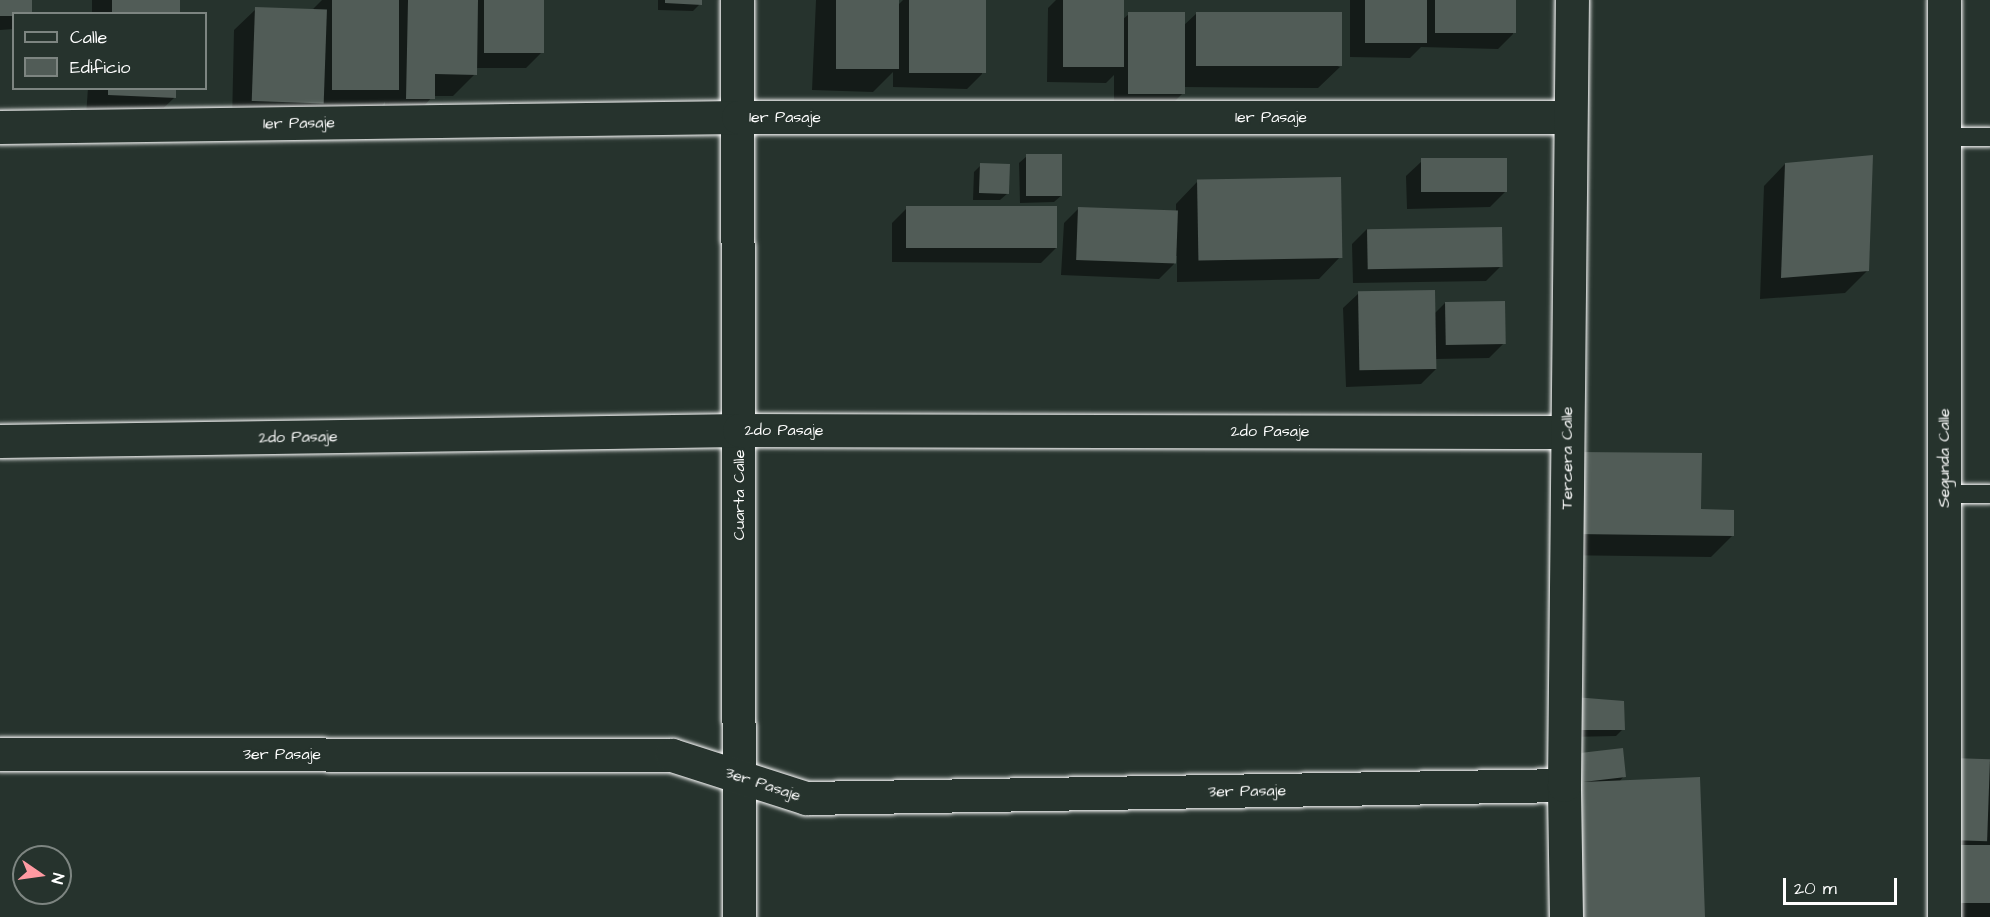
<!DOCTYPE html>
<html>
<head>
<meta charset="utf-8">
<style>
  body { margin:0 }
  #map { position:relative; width:1990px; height:917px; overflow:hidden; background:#26332d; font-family:"Architects Daughter",sans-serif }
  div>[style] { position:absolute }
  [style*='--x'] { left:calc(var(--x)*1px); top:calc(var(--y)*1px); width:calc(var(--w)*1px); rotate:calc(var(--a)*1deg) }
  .shadow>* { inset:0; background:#0007; transform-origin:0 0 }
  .building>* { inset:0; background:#515c57; transform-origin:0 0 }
  .roads { filter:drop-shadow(0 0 2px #fff) drop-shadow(0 0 2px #fff) }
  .lane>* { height:18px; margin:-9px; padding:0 9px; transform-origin:9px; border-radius:9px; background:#26332d }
  .street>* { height:33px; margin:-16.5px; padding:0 16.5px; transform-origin:16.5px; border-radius:16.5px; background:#26332d }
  span { translate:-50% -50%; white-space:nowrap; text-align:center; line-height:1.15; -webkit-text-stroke:4.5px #26332d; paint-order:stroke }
  .street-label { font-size:16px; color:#fff }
  .legend { position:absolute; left:12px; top:12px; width:195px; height:78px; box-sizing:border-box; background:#26332d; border:2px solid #7d8581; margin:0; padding:8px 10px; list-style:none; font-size:18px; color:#fff }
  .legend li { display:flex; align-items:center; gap:12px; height:30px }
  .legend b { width:30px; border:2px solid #7d8581 }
  .north { position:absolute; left:12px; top:845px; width:60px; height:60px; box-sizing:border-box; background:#26332d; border:2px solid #7d8581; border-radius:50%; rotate:103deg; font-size:16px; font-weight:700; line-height:24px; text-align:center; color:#fff }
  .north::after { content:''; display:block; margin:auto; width:21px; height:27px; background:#ff9aa2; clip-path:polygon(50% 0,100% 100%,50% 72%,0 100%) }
  .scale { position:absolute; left:1783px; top:878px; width:114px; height:27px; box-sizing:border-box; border:3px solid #fff; border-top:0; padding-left:8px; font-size:18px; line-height:21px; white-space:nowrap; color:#fff; -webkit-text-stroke:4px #26332d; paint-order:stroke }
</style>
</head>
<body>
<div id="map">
  <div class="shadow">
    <div style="clip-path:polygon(0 0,30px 0,14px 14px,14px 29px,0 30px)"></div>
    <div style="left:92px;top:0;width:87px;height:14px"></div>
    <div style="clip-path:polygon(322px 0,542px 0,541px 53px,526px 68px,475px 68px,475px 74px,453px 96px,433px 96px,411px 120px,385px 120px,385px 102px,377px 111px,232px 122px,234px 30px,256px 9px,312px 10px)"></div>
    <div style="clip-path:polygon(658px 0,701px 0,700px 4px,693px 11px,658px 10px)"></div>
    <div style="clip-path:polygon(816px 0,897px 0,897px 6px,903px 0,984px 0,982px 74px,967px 89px,893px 87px,893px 72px,873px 92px,812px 90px)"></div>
    <div style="clip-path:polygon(1056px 0,1123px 0,1122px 20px,1129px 14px,1183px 26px,1197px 13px,1340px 67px,1318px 88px,1183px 87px,1183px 93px,1168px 108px,1114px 109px,1114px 75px,1106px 83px,1047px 82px,1048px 8px)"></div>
    <div style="clip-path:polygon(1350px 0,1514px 0,1513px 34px,1498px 49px,1421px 47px,1410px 58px,1350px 57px)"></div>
    <div style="clip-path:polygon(88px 88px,175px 88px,174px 98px,152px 119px,86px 116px)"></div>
    <div style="clip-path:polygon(1027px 156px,1062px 195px,1054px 202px,1020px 203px,1019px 163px)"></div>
    <div style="clip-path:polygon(1422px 161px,1505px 192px,1490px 207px,1407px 209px,1406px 176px)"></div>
    <div style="clip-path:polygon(1785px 164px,1867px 271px,1845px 293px,1760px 299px,1764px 186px)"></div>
    <div style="clip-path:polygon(981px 165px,1008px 193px,1000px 200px,973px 200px,974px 172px)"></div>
    <div style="clip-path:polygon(1197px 182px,1340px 257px,1319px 279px,1177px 282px,1177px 256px,1174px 256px,1174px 264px,1159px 279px,1061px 275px,1064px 223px,1079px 208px,1176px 213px,1176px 204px)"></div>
    <div style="clip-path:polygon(907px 208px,1056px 248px,1041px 263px,892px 262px,892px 223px)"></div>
    <div style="clip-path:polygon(1367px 229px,1501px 266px,1486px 281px,1353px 283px,1352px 244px)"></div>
    <div style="clip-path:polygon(1359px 293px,1434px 314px,1445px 303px,1504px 343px,1489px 358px,1436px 359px,1436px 369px,1421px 384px,1346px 387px,1343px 308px)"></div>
    <div style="clip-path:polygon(1555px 475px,1699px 511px,1733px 535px,1711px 557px,1553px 555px)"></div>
    <div style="clip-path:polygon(1575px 699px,1623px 729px,1616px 736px,1568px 737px)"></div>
    <div style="clip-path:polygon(1990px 760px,1990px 917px,1940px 917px,1940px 861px)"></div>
    <div style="clip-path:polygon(1573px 762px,1624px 776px,1619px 782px,1704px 917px,1554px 917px)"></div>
  </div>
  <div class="building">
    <div style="left:0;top:0;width:32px;height:16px"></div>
    <div style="left:112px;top:0;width:68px;height:14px"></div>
    <div style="left:332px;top:0;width:67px;height:90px"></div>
    <div style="clip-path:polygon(408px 0,478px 0,477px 75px,435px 74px,435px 99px,406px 99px)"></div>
    <div style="left:484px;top:0;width:60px;height:53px"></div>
    <div style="clip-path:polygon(665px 0,702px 0,702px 5px,665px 3px)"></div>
    <div style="left:836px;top:0;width:63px;height:69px"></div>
    <div style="left:909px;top:0;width:77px;height:73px"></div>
    <div style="left:1063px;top:0;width:61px;height:67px"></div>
    <div style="left:1365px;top:0;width:62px;height:43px"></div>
    <div style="left:1435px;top:0;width:81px;height:33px"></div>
    <div style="left:255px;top:7px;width:72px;height:94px;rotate:2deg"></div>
    <div style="left:1128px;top:12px;width:57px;height:82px"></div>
    <div style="left:1196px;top:12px;width:146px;height:54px"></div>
    <div style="clip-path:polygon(108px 88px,176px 88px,176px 98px,108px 95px)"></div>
    <div style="left:1026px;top:154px;width:36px;height:42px"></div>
    <div style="clip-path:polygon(1873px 155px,1869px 271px,1781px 278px,1785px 163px)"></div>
    <div style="left:1507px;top:158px;width:34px;height:86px;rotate:90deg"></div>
    <div style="left:980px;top:163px;width:30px;height:30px;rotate:2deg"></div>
    <div style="left:1341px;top:177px;width:81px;height:144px;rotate:89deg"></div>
    <div style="left:906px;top:206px;width:151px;height:42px"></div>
    <div style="left:1078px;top:207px;width:100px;height:53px;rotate:2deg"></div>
    <div style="left:1502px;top:227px;width:40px;height:135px;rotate:89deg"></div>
    <div style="left:1435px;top:290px;width:79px;height:77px;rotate:89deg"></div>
    <div style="left:1505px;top:301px;width:43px;height:60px;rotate:89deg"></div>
    <div style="clip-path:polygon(1576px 452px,1702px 453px,1701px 509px,1734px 510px,1734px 536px,1574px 534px)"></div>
    <div style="clip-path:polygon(1574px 697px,1624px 701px,1625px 730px,1574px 730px)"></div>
    <div style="clip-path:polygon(1623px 748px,1626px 777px,1583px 782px,1700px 777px,1705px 917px,1575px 917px,1580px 753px)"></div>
    <div style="left:1952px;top:758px;width:38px;height:82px;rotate:2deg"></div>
    <div style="left:1990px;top:845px;width:58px;height:35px;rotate:90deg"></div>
  </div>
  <div class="roads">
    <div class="lane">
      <div style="--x:1945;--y:137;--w:45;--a:0"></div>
      <div style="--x:1944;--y:494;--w:46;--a:0"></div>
    </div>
    <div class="street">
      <div style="--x:737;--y:0;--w:917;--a:89.88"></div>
      <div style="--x:1944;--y:0;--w:917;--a:90"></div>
      <div style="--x:0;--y:127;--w:738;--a:-0.78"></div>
      <div style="--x:738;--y:117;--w:832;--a:0"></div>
      <div style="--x:0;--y:441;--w:739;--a:-0.85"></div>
      <div style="--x:739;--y:430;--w:828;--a:0.14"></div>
      <div style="--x:0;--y:754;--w:672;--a:0.09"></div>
      <div style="--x:672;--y:755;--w:141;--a:17.8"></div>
      <div style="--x:806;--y:798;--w:758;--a:-0.98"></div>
      <div style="--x:1566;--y:917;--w:132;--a:-90.9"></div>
      <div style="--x:1564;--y:785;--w:785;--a:-89.42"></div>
    </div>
  </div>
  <div class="street-label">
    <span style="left:785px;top:117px">1er Pasaje</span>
    <span style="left:1271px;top:117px">1er Pasaje</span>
    <span style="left:299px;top:123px;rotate:-1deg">1er Pasaje</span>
    <span style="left:784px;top:430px">2do Pasaje</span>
    <span style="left:1270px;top:431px">2do Pasaje</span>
    <span style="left:298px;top:437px;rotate:-1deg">2do Pasaje</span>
    <span style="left:1567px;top:458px;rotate:-90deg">Tercera Calle</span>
    <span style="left:1944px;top:458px;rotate:-90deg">Segunda Calle</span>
    <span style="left:739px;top:495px;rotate:-90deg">Cuarta Calle</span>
    <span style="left:282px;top:754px">3er Pasaje</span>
    <span style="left:763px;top:784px;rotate:18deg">3er Pasaje</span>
    <span style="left:1247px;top:791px;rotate:-1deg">3er Pasaje</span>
  </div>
  <ul class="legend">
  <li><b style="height:8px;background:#26332d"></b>Calle</li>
  <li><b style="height:16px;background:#515c57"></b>Edificio</li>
  </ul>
  <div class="north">N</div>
  <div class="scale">20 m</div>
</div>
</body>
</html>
